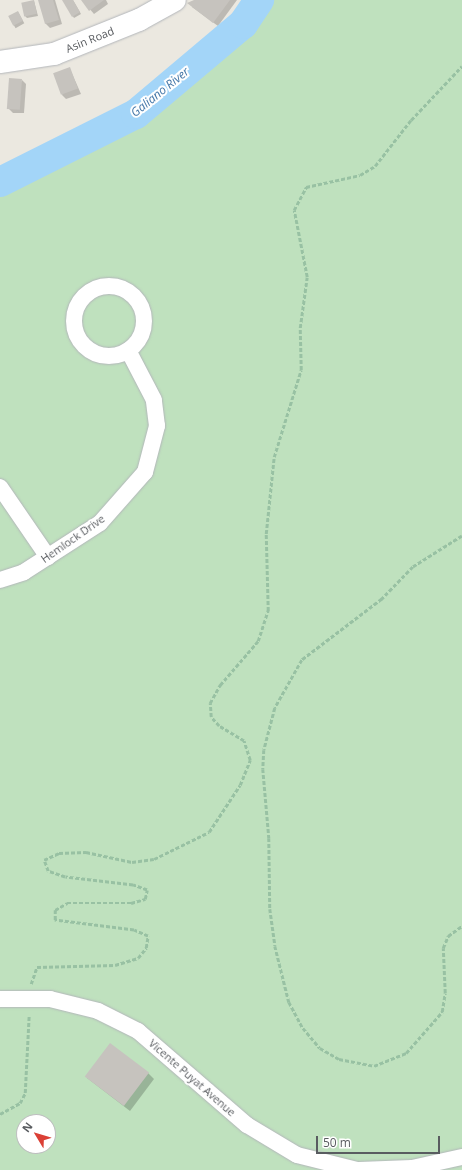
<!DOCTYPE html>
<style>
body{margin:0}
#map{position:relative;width:462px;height:1170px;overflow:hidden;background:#ebe8e0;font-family:"Open Sans",sans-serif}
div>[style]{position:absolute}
.green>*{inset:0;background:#bfe1be}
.shadow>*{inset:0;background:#0003;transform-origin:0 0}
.river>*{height:30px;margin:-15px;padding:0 15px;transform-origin:15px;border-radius:15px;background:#a3d5f8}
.building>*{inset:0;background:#c6c3be;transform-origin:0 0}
.path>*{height:2.5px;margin-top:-1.25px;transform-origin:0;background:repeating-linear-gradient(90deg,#98c1a3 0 4px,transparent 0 6px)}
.roads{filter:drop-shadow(0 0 1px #b3b6ba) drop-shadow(0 0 1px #b3b6ba)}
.minor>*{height:16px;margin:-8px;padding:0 8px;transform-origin:8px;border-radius:8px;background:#fff}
.minor>.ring{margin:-8px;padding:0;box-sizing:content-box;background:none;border:16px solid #fff;border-radius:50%}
.secondary>*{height:22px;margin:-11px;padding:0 11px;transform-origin:11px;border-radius:11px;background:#fff}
span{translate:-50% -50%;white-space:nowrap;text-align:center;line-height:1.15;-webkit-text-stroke:4px #fff;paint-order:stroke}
.street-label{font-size:11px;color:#595c60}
.water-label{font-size:12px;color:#4376a7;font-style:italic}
.north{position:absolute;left:16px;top:1114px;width:40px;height:40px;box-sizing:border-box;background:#fff;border:1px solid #bdbebf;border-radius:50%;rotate:308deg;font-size:11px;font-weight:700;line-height:16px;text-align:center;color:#595c60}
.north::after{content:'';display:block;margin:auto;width:14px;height:18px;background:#db4036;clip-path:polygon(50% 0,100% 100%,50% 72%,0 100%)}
.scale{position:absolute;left:316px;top:1136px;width:124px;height:18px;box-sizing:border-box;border:2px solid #595c60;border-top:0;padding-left:5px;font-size:12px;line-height:14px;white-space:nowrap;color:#595c60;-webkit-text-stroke:3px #fff;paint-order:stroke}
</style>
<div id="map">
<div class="green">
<i style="clip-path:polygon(evenodd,259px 0,462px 0,462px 1170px,0 1170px,0 182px,136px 114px,243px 24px,259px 0,24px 1122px,48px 1122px,48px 1146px,24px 1146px,24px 1122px)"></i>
</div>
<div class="shadow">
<i style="clip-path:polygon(39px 0,55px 0,62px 24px,50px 28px,46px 24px)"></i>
<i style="clip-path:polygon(63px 0,73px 0,81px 14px,74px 18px)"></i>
<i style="clip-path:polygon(82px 0,106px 0,108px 4px,94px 14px)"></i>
<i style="clip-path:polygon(195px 0,237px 0,218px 26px,192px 7px)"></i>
<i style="clip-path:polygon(34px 1px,38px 16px,27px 18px,25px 16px)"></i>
<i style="left:18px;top:12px;width:13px;height:10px;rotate:61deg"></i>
<i style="clip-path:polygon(70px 69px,81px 94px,66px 99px,62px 95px)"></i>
<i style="clip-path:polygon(22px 80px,26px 84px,24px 113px,13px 113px,9px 109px)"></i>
<i style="clip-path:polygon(148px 1073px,154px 1079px,130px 1111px,87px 1078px)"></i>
</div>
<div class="river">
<i style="left:0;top:182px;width:152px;rotate:-26.6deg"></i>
<i style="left:136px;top:114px;width:140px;rotate:-40.1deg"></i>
<i style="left:243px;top:24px;width:29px;rotate:-56deg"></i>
</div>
<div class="building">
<i style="left:34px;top:0;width:14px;height:13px;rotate:78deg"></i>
<i style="clip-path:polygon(38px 0,53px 0,59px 20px,45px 24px)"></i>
<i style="clip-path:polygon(62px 0,73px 0,80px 12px,72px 17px)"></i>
<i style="clip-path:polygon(81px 0,104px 0,89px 11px)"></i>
<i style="clip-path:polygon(194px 0,230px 0,213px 23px,187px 3px)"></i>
<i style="left:18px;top:11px;width:11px;height:11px;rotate:63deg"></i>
<i style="left:70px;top:67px;width:23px;height:18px;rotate:70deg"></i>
<i style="left:9px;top:78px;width:13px;height:31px;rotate:4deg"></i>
<i style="left:110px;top:1043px;width:49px;height:42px;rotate:37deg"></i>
</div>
<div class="path">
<i style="left:462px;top:536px;width:58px;rotate:147.7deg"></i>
<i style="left:413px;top:567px;width:45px;rotate:134.1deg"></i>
<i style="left:382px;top:599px;width:101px;rotate:142.7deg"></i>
<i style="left:302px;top:660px;width:55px;rotate:119.4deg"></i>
<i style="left:275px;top:708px;width:43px;rotate:104.7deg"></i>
<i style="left:264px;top:750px;width:19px;rotate:93deg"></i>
<i style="left:263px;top:769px;width:69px;rotate:85deg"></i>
<i style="left:269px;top:838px;width:71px;rotate:89.2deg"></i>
<i style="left:270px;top:909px;width:37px;rotate:82deg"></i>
<i style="left:275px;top:946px;width:58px;rotate:76deg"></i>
<i style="left:289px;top:1002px;width:30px;rotate:62deg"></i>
<i style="left:303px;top:1028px;width:26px;rotate:50deg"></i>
<i style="left:320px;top:1048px;width:22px;rotate:30deg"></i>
<i style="left:339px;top:1059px;width:36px;rotate:11deg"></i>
<i style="left:374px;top:1066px;width:35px;rotate:-22deg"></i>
<i style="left:406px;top:1053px;width:55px;rotate:-48.7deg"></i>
<i style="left:442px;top:1012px;width:19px;rotate:-81deg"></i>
<i style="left:445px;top:993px;width:45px;rotate:-92.5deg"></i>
<i style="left:443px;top:948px;width:13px;rotate:-67deg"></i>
<i style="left:448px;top:936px;width:17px;rotate:-36deg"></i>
<i style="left:31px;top:984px;width:18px;rotate:-71deg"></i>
<i style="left:37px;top:967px;width:78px;rotate:-1.5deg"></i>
<i style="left:115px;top:965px;width:24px;rotate:-17deg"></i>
<i style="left:138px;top:958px;width:13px;rotate:-51deg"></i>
<i style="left:146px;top:948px;width:12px;rotate:-81deg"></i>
<i style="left:148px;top:936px;width:15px;rotate:-157deg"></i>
<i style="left:134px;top:930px;width:80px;rotate:-172.8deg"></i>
<i style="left:55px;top:920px;width:10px;rotate:-90deg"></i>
<i style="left:55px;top:910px;width:14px;rotate:-30deg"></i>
<i style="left:67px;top:903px;width:64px"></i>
<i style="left:131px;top:903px;width:15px;rotate:-16deg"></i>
<i style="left:145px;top:899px;width:9px;rotate:-77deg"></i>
<i style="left:147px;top:890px;width:15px;rotate:-160deg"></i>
<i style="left:133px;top:885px;width:68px;rotate:-173.3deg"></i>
<i style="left:65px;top:877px;width:18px;rotate:-161deg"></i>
<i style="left:48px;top:871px;width:12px;rotate:-110deg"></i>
<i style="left:44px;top:860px;width:17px;rotate:-25deg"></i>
<i style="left:59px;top:853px;width:27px;rotate:-2deg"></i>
<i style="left:86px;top:852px;width:47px;rotate:12.3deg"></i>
<i style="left:132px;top:862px;width:22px;rotate:-8deg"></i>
<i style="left:154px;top:859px;width:61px;rotate:-26.1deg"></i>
<i style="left:209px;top:832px;width:56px;rotate:-56.6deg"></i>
<i style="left:240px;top:785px;width:27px;rotate:-68deg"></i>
<i style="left:250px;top:760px;width:20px;rotate:-108deg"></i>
<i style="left:244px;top:741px;width:29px;rotate:-149deg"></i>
<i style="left:219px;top:726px;width:12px;rotate:-132deg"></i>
<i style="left:211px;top:717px;width:14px;rotate:-94deg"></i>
<i style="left:210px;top:703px;width:21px;rotate:-61deg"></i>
<i style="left:220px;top:685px;width:58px;rotate:-49.2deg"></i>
<i style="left:258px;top:641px;width:32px;rotate:-72deg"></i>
<i style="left:268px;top:611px;width:77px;rotate:-91.5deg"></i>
<i style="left:266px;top:534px;width:77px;rotate:-84.1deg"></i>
<i style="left:274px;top:457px;width:91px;rotate:-72.8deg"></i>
<i style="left:301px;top:370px;width:42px;rotate:-91.4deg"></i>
<i style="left:300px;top:328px;width:51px;rotate:-82.2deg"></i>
<i style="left:307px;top:277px;width:68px;rotate:-101deg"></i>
<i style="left:294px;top:210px;width:26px;rotate:-62deg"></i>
<i style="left:306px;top:187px;width:55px;rotate:-12.5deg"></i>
<i style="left:360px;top:175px;width:17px;rotate:-31deg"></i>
<i style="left:375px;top:166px;width:58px;rotate:-52deg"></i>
<i style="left:411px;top:120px;width:74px;rotate:-46.6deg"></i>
<i style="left:0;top:1114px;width:23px;rotate:-29deg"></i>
<i style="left:20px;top:1103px;width:11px;rotate:-63deg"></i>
<i style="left:25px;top:1093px;width:78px;rotate:-87.1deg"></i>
</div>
<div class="roads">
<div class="minor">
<i class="ring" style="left:74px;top:286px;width:54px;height:54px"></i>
<i style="left:0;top:487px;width:85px;rotate:55.6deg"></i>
<i style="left:0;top:580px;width:25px;rotate:-18deg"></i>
<i style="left:24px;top:572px;width:90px;rotate:-32.8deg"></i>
<i style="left:100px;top:523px;width:68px;rotate:-48.6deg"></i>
<i style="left:145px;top:472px;width:48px;rotate:-75.4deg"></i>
<i style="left:157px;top:426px;width:26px;rotate:-97deg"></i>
<i style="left:154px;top:400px;width:56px;rotate:-117.5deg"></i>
<i style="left:0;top:999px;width:50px"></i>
<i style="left:50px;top:999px;width:49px;rotate:14deg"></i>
<i style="left:98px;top:1011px;width:45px;rotate:26.6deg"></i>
<i style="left:138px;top:1031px;width:144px;rotate:40.8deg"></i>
<i style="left:247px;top:1125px;width:58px;rotate:31deg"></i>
<i style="left:297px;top:1155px;width:62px;rotate:14deg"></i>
<i style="left:359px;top:1170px;width:53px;rotate:-2.2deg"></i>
<i style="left:412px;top:1168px;width:51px;rotate:-12.4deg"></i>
</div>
<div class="secondary">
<i style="left:0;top:62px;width:55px;rotate:-8.4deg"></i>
<i style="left:54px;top:54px;width:92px;rotate:-21.8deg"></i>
<i style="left:139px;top:20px;width:41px;rotate:-29.1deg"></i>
</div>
</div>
<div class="street-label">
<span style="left:90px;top:40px;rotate:-22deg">Asin Road</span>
<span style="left:73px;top:539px;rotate:-35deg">Hemlock Drive</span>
<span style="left:192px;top:1078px;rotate:41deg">Vicente Puyat Avenue</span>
</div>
<div class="water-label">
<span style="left:160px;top:92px;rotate:-39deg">Galiano River</span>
</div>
<div class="north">N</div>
<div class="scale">50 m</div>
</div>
